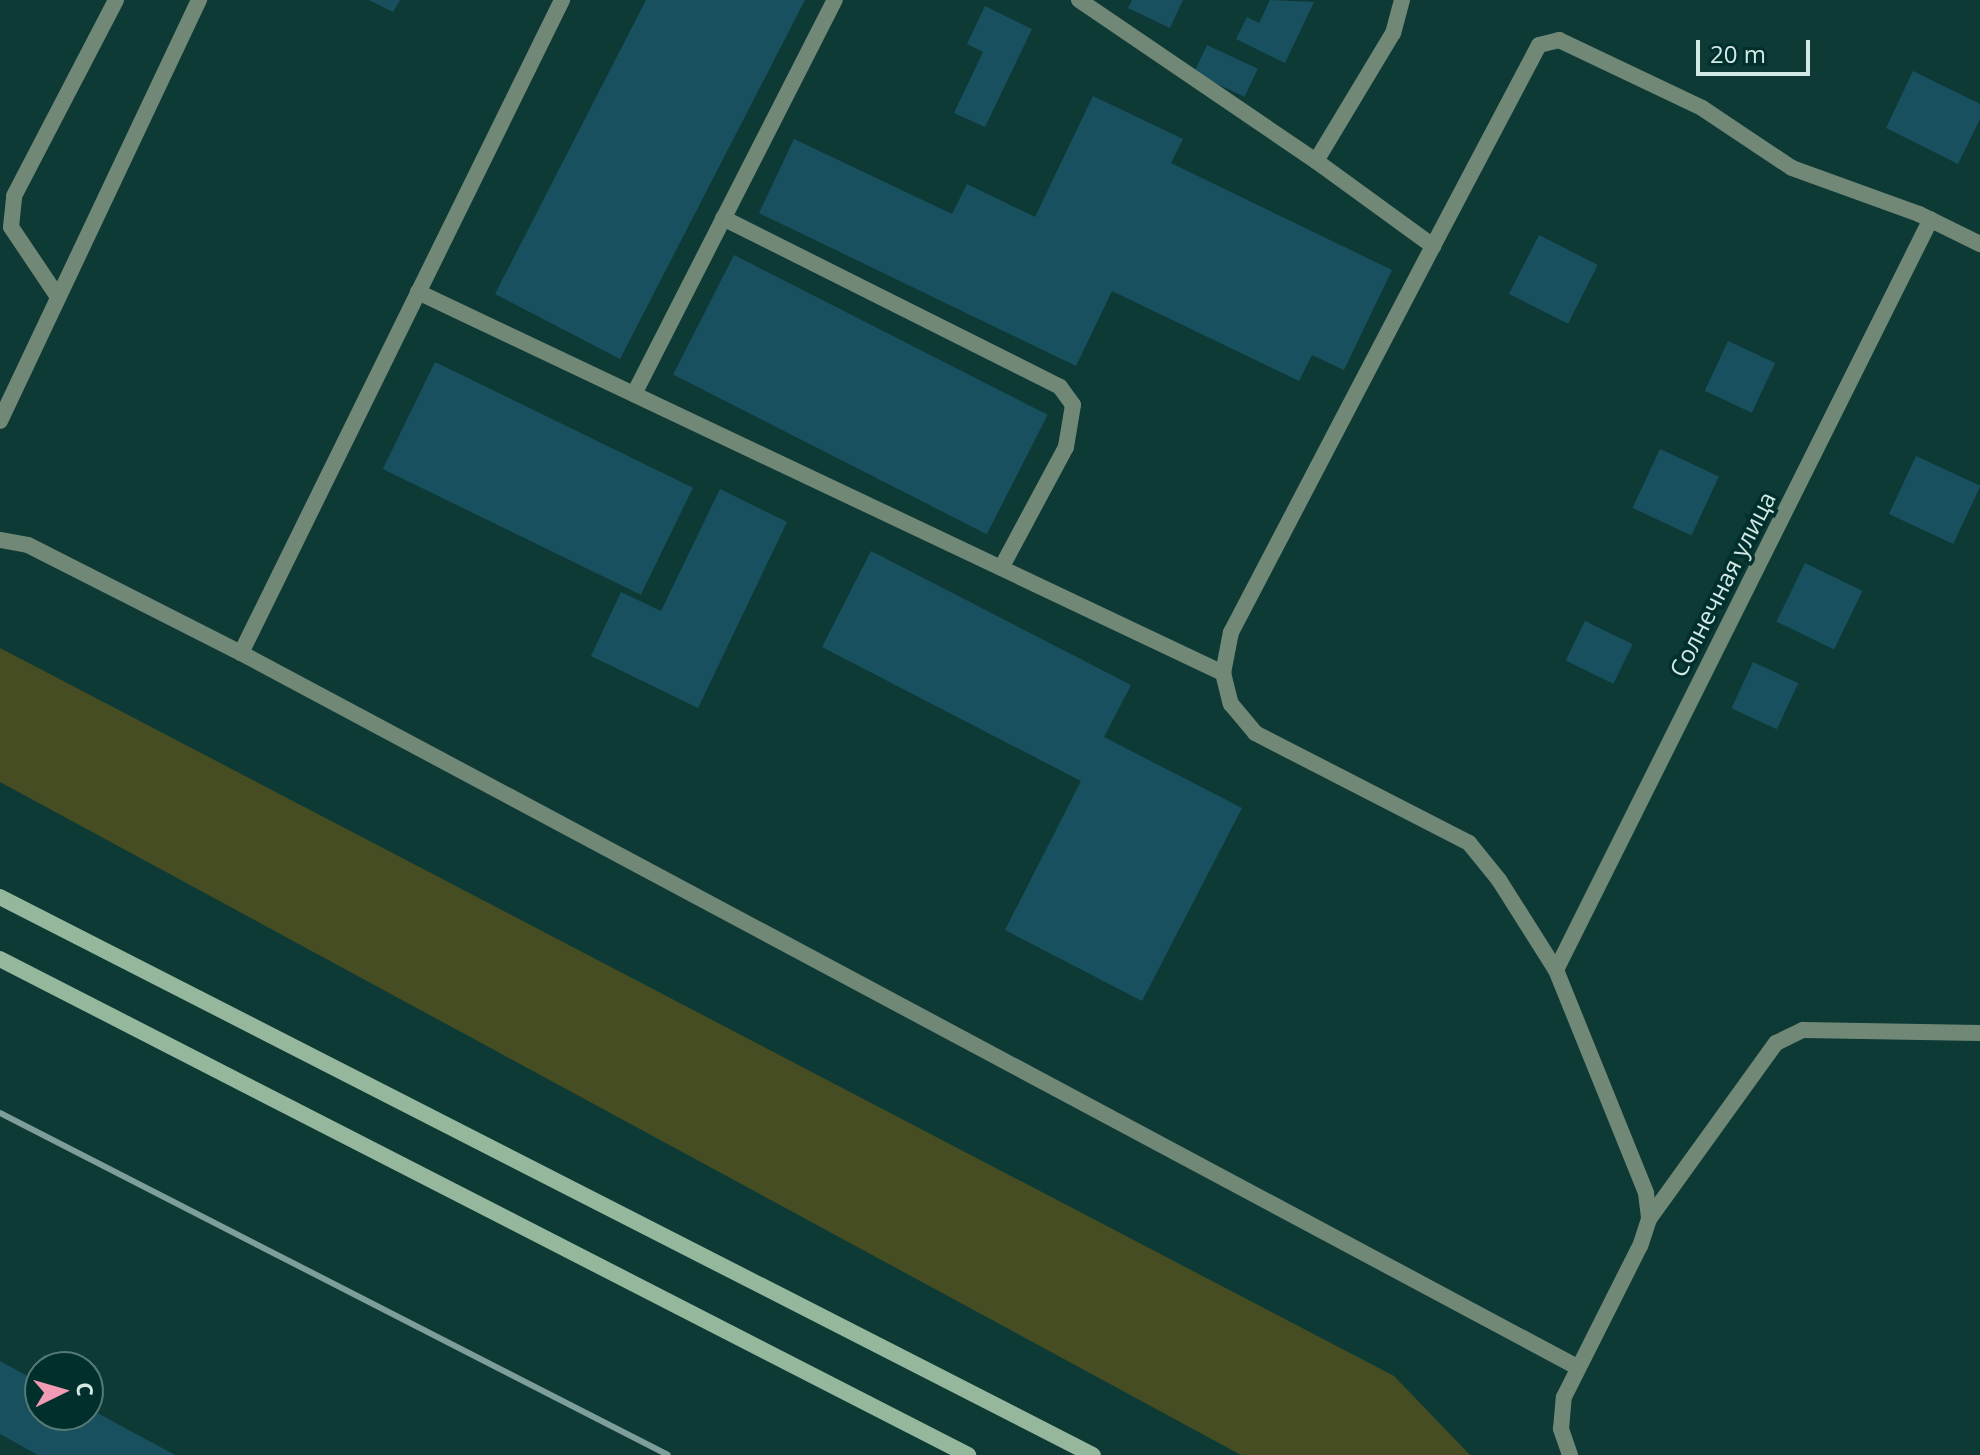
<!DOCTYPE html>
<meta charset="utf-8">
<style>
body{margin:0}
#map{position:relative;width:1980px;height:1455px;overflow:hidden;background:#0e3a36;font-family:"Open Sans",sans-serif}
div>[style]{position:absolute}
.green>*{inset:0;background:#464d22}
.building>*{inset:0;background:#195060;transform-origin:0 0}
.service>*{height:16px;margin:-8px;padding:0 8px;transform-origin:8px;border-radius:8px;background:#728877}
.minor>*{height:16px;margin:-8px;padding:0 8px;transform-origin:8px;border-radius:8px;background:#728877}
.secondary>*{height:16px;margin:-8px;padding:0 8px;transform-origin:8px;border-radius:8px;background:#95b89d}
.rail>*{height:6px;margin:-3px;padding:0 3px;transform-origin:3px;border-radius:3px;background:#7e9e9a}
span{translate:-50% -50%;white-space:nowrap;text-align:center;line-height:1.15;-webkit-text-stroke:7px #01302c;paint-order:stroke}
.street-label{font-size:24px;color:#d3e9e6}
.north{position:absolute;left:24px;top:1351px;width:80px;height:80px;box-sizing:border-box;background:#01302c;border:2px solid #557a76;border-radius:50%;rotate:85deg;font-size:22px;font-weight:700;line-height:32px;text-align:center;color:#d3e9e6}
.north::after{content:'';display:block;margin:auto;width:28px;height:36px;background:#f19ab4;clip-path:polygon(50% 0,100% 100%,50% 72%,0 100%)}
.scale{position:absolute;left:1696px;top:40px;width:114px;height:36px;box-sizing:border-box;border:4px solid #d3e9e6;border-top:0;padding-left:10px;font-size:24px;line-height:28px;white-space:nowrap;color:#d3e9e6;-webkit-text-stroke:6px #01302c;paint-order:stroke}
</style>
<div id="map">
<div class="green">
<i style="clip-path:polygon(0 648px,1394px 1376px,1470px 1455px,1241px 1455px,0 782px)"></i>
</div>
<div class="building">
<i style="clip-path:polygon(369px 0,400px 0,393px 12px)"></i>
<i style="clip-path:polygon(646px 0,805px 0,620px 359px,495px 294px)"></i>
<i style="clip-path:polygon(1132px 0,1183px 0,1170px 28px,1128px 8px)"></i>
<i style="clip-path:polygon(1270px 0,1314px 2px,1285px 63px,1236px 39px,1247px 17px,1259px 23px)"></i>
<i style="clip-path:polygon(985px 6px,1032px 29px,985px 127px,954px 113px,983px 52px,967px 44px)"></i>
<i style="left:1207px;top:45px;width:56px;height:31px;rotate:25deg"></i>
<i style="clip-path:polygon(1913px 71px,1980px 104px,1980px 119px,1958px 164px,1886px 128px)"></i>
<i style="clip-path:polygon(1093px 96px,1183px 139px,1171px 163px,1392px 270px,1344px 370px,1312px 355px,1299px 381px,1112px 291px,1076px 366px,759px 213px,794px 139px,952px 214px,967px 184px,1035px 217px)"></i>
<i style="left:1539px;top:235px;width:66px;height:66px;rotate:27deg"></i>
<i style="left:734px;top:255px;width:352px;height:134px;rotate:27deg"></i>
<i style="left:1728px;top:341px;width:52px;height:55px;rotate:25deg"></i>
<i style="left:435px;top:362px;width:287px;height:119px;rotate:26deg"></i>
<i style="left:1660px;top:449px;width:65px;height:65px;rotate:25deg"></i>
<i style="left:1916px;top:456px;width:71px;height:64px;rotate:25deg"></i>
<i style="clip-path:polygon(720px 489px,787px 522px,698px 708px,591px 656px,621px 592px,661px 611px)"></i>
<i style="clip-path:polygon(871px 551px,1131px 685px,1104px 737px,1242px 808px,1142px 1001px,1005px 930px,1081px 781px,822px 647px)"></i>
<i style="left:1805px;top:563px;width:64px;height:65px;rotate:26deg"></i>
<i style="left:1585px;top:621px;width:53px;height:44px;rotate:26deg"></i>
<i style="left:1753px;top:662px;width:50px;height:51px;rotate:25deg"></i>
<i style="clip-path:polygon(0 1361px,40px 1383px,40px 1415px,88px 1415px,88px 1408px,175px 1455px,38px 1455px,0 1434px)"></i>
</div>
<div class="service">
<i style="left:1079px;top:0;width:287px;rotate:34.2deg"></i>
<i style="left:1402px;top:0;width:34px;rotate:105deg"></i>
<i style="left:1393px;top:33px;width:149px;rotate:121deg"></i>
<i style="left:1316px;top:161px;width:145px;rotate:36deg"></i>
<i style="left:1433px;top:246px;width:436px;rotate:117.6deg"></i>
<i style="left:1231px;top:632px;width:42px;rotate:101deg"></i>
<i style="left:1223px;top:673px;width:32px;rotate:76deg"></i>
<i style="left:1231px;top:704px;width:38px;rotate:50deg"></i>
<i style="left:1255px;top:733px;width:241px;rotate:27.2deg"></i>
<i style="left:1469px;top:843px;width:48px;rotate:51deg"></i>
<i style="left:1499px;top:880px;width:107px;rotate:57.7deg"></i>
<i style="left:1556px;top:970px;width:240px;rotate:68deg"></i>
<i style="left:1646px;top:1193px;width:26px;rotate:83deg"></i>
<i style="left:1649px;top:1219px;width:28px;rotate:108deg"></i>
<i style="left:723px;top:218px;width:377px;rotate:26.6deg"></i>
<i style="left:1060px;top:387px;width:22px;rotate:54deg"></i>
<i style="left:1073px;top:405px;width:43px;rotate:99.5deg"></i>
<i style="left:1066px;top:447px;width:137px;rotate:118.2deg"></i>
<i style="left:1433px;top:246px;width:227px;rotate:-62.2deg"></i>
<i style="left:1539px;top:45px;width:21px;rotate:-14deg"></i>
<i style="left:1559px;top:40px;width:158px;rotate:25.4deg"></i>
<i style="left:1702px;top:108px;width:108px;rotate:33.7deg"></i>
<i style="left:1792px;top:168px;width:135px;rotate:19.9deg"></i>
<i style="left:1919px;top:214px;width:68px;rotate:26.2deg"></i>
<i style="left:418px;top:292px;width:891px;rotate:25.33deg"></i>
<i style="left:58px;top:297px;width:84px;rotate:-123.9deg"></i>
<i style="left:11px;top:227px;width:31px;rotate:-84deg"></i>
<i style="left:14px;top:196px;width:221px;rotate:-62.5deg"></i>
<i style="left:634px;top:394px;width:442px;rotate:-63deg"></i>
<i style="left:0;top:421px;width:466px;rotate:-64.7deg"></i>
<i style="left:241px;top:653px;width:728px;rotate:-63.82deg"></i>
<i style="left:1649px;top:1219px;width:217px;rotate:-54.2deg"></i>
<i style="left:1776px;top:1043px;width:30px;rotate:-26deg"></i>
<i style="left:1803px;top:1030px;width:177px;rotate:1deg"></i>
</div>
<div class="minor">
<i style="left:0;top:540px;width:28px;rotate:10deg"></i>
<i style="left:28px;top:545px;width:239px;rotate:26.9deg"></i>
<i style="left:241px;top:653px;width:1513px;rotate:28.12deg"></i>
<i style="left:1556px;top:970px;width:839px;rotate:-63.47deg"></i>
<i style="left:1570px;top:1455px;width:28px;rotate:-109deg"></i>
<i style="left:1561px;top:1429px;width:32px;rotate:-85deg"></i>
<i style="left:1564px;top:1397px;width:169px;rotate:-63.3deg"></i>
</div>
<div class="secondary">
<i style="left:0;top:897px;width:1227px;rotate:27.05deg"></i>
<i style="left:0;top:959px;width:1088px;rotate:27.13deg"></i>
</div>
<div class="rail">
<i style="left:0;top:1113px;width:750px;rotate:27.11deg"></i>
</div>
<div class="street-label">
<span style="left:1722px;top:584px;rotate:-63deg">Солнечная улица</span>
</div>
<div class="north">С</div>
<div class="scale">20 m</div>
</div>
